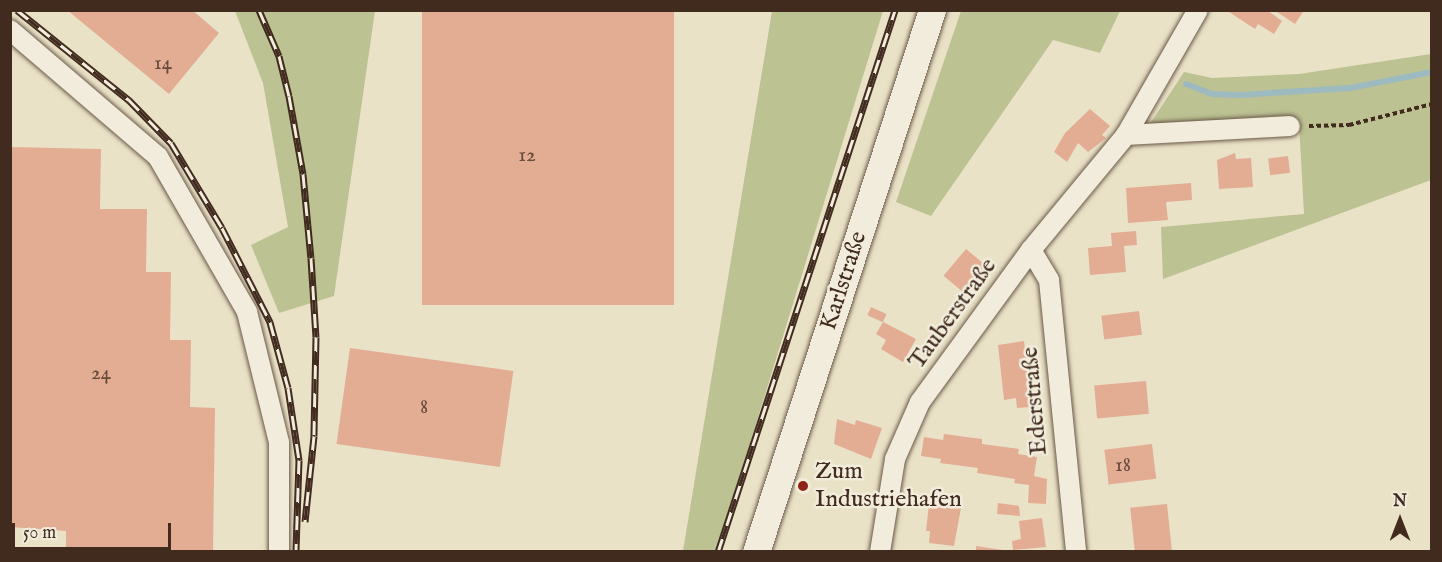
<!DOCTYPE html>
<meta charset="utf-8">
<style>
body{margin:0}
#map{position:relative;width:1442px;height:562px;overflow:hidden;background:#eae2c7;font-family:"IM FELL English",serif}
div>[style]{position:absolute}
.green>*{inset:0;background:#bcc292}
.stream>*{height:6px;margin:-3px;padding:0 3px;transform-origin:3px;border-radius:3px;background:#9ebac1}
.building>*{inset:0;background:#e3ad94;transform-origin:0 0}
.path>*{height:4px;margin-top:-2px;transform-origin:0;background:repeating-linear-gradient(90deg,#412b1f 0 4.5px,transparent 0 7.5px)}
.roads{filter:drop-shadow(0 0 2px #6b5949) drop-shadow(0 0 2px #6b5949)}
.street>*{height:20px;margin:-10px;padding:0 10px;transform-origin:10px;border-radius:10px;background:#f1ecdb}
.secondary>*{height:27px;margin:-13.5px;padding:0 13.5px;transform-origin:13.5px;border-radius:13.5px;background:#f1ecdb}
.rail>*{height:7px;margin-top:-3.5px;transform-origin:0;background:repeating-linear-gradient(90deg,#f1ecdb 0 14px,#412b1f 0 28px);box-sizing:border-box;border-block:2px solid #412b1f}
.dots>*{width:16px;height:16px;translate:-50% -50%;box-sizing:border-box;border:3px solid #f1ecdb;border-radius:50%}
span{translate:-50% -50%;white-space:nowrap;text-align:center;line-height:1.15;-webkit-text-stroke:5px #f1ecdb;paint-order:stroke}
.number-label{font-size:21px;color:#6a4c3c}
.number-label span{-webkit-text-stroke-width:0}
.street-label{font-size:24px;color:#412b1f}
.poi-label{font-size:24px;color:#412b1f}
.left{translate:0 -50%;text-align:left}
.frame{position:absolute;inset:0;border:12px solid #412b1f;pointer-events:none}
.north{position:absolute;left:1370px;top:490px;width:60px;height:60px;-webkit-text-stroke:4px #f1ecdb;paint-order:stroke;rotate:0deg;font-size:16px;font-weight:700;line-height:24px;text-align:center;color:#412b1f}
.north::after{content:'';display:block;margin:auto;width:21px;height:27px;background:#412b1f;clip-path:polygon(50% 0,100% 100%,50% 72%,0 100%)}
.scale{position:absolute;left:12px;top:523px;width:159px;height:27px;box-sizing:border-box;border:3px solid #412b1f;border-top:0;padding-left:8px;font-size:18px;line-height:21px;white-space:nowrap;color:#412b1f;-webkit-text-stroke:4px #f1ecdb;paint-order:stroke}
</style>
<div id="map">
<div class="green">
<i style="clip-path:polygon(235px 11px,375px 11px,334px 296px,279px 313px,251px 245px,288px 227px,263px 83px)"></i>
<i style="clip-path:polygon(772px 11px,883px 11px,717px 551px,683px 551px)"></i>
<i style="clip-path:polygon(961px 11px,1120px 11px,1100px 53px,1053px 40px,931px 216px,896px 202px)"></i>
<i style="clip-path:polygon(1431px 54px,1431px 180px,1163px 279px,1161px 227px,1304px 214px,1299px 123px,1146px 130px,1184px 72px,1212px 78px,1299px 74px)"></i>
</div>
<div class="stream">
<i style="left:1186px;top:84px;width:28px;rotate:21deg"></i>
<i style="left:1212px;top:94px;width:28px;rotate:2deg"></i>
<i style="left:1240px;top:95px;width:110px;rotate:-3.6deg"></i>
<i style="left:1350px;top:88px;width:84px;rotate:-11deg"></i>
</div>
<div class="building">
<i style="clip-path:polygon(67px 10px,192px 10px,219px 33px,169px 94px)"></i>
<i style="left:422px;top:10px;width:252px;height:295px"></i>
<i style="clip-path:polygon(1226px 10px,1267px 10px,1282px 21px,1274px 34px,1258px 24px,1255px 29px)"></i>
<i style="clip-path:polygon(1274px 10px,1304px 10px,1295px 24px)"></i>
<i style="clip-path:polygon(1090px 109px,1110px 126px,1102px 135px,1106px 138px,1088px 152px,1078px 143px,1067px 162px,1054px 152px,1065px 133px)"></i>
<i style="clip-path:polygon(10px 147px,101px 149px,100px 209px,147px 209px,146px 272px,171px 272px,170px 340px,191px 340px,190px 407px,215px 408px,213px 552px,66px 552px,66px 531px,10px 527px)"></i>
<i style="clip-path:polygon(1235px 153px,1236px 159px,1251px 158px,1253px 187px,1219px 189px,1217px 160px)"></i>
<i style="left:1288px;top:156px;width:17px;height:20px;rotate:83deg"></i>
<i style="clip-path:polygon(1191px 183px,1192px 200px,1166px 202px,1168px 220px,1128px 223px,1126px 188px)"></i>
<i style="clip-path:polygon(1136px 231px,1137px 245px,1124px 246px,1126px 272px,1090px 275px,1088px 248px,1112px 246px,1111px 233px)"></i>
<i style="left:966px;top:249px;width:30px;height:35px;rotate:40deg"></i>
<i style="left:871px;top:307px;width:17px;height:9px;rotate:24deg"></i>
<i style="left:1139px;top:311px;width:24px;height:38px;rotate:83deg"></i>
<i style="clip-path:polygon(883px 322px,916px 339px,903px 362px,881px 349px,886px 340px,876px 334px)"></i>
<i style="clip-path:polygon(1024px 341px,1026px 358px,1019px 359px,1020px 363px,1026px 362px,1031px 407px,1017px 408px,1016px 398px,1004px 400px,998px 345px)"></i>
<i style="left:350px;top:348px;width:165px;height:97px;rotate:8deg"></i>
<i style="left:1146px;top:381px;width:33px;height:52px;rotate:85deg"></i>
<i style="clip-path:polygon(837px 419px,855px 425px,856px 420px,882px 428px,871px 459px,834px 444px)"></i>
<i style="clip-path:polygon(944px 434px,982px 439px,982px 444px,1019px 449px,1018px 454px,1037px 457px,1034px 476px,1047px 479px,1046px 504px,1028px 503px,1029px 485px,1014px 483px,1015px 479px,977px 473px,978px 468px,940px 463px,941px 459px,921px 456px,924px 437px,943px 440px)"></i>
<i style="left:1152px;top:444px;width:35px;height:48px;rotate:83deg"></i>
<i style="clip-path:polygon(998px 503px,1019px 506px,1020px 516px,997px 514px)"></i>
<i style="clip-path:polygon(929px 504px,961px 508px,954px 546px,929px 543px,930px 531px,926px 531px)"></i>
<i style="left:1167px;top:504px;width:48px;height:37px;rotate:84deg"></i>
<i style="clip-path:polygon(1042px 518px,1046px 547px,1013px 550px,1012px 541px,1021px 539px,1019px 521px)"></i>
<i style="clip-path:polygon(976px 546px,1003px 550px,1002px 552px,976px 552px)"></i>
</div>
<div class="path">
<i style="left:1309px;top:126px;width:40px;rotate:-1.4deg"></i>
<i style="left:1349px;top:125px;width:86px;rotate:-14.2deg"></i>
</div>
<div class="roads">
<div class="street">
<i style="left:10px;top:30px;width:195px;rotate:40.6deg"></i>
<i style="left:158px;top:157px;width:179px;rotate:60.1deg"></i>
<i style="left:247px;top:312px;width:134px;rotate:76.2deg"></i>
<i style="left:279px;top:442px;width:110px;rotate:90deg"></i>
<i style="left:1126px;top:135px;width:164px;rotate:-3.1deg"></i>
<i style="left:1031px;top:250px;width:35px;rotate:59deg"></i>
<i style="left:1049px;top:280px;width:273px;rotate:84.3deg"></i>
<i style="left:880px;top:552px;width:94px;rotate:-80.8deg"></i>
<i style="left:895px;top:459px;width:62px;rotate:-66.3deg"></i>
<i style="left:920px;top:402px;width:188px;rotate:-53.9deg"></i>
<i style="left:1031px;top:250px;width:149px;rotate:-50.4deg"></i>
<i style="left:1126px;top:135px;width:144px;rotate:-60.1deg"></i>
</div>
<div class="secondary">
<i style="left:756px;top:552px;width:570px;rotate:-72.01deg"></i>
</div>
</div>
<div class="rail">
<i style="left:17px;top:10px;width:144px;rotate:38.8deg"></i>
<i style="left:129px;top:100px;width:60px;rotate:45.7deg"></i>
<i style="left:171px;top:143px;width:99px;rotate:59deg"></i>
<i style="left:222px;top:228px;width:106px;rotate:62.9deg"></i>
<i style="left:270px;top:322px;width:68px;rotate:74.7deg"></i>
<i style="left:288px;top:388px;width:73px;rotate:81.3deg"></i>
<i style="left:299px;top:460px;width:92px;rotate:91.9deg"></i>
<i style="left:259px;top:10px;width:50px;rotate:66.5deg"></i>
<i style="left:279px;top:56px;width:41px;rotate:76deg"></i>
<i style="left:289px;top:96px;width:79px;rotate:79.8deg"></i>
<i style="left:303px;top:174px;width:84px;rotate:84.6deg"></i>
<i style="left:311px;top:258px;width:79px;rotate:86.4deg"></i>
<i style="left:316px;top:337px;width:99px;rotate:91.2deg"></i>
<i style="left:314px;top:436px;width:86px;rotate:96deg"></i>
<i style="left:718px;top:552px;width:570px;rotate:-71.91deg"></i>
</div>
<div class="dots">
<i style="left:803px;top:486px;background:#8f2418"></i>
</div>
<div class="number-label">
<span style="left:163px;top:64px">14</span>
<span style="left:527px;top:156px">12</span>
<span style="left:101px;top:374px">24</span>
<span style="left:424px;top:408px">8</span>
<span style="left:1123px;top:466px">18</span>
</div>
<div class="street-label">
<span style="left:844px;top:281px;rotate:-72deg">Karlstraße</span>
<span style="left:953px;top:314px;rotate:-54deg">Tauberstraße</span>
<span style="left:1035px;top:401px;rotate:-95deg">Ederstraße</span>
</div>
<div class="poi-label">
<span class="left" style="left:815px;top:486px">Zum<br>Industriehafen</span>
</div>
<div class="frame"></div>
<div class="north">N</div>
<div class="scale">50 m</div>
</div>
